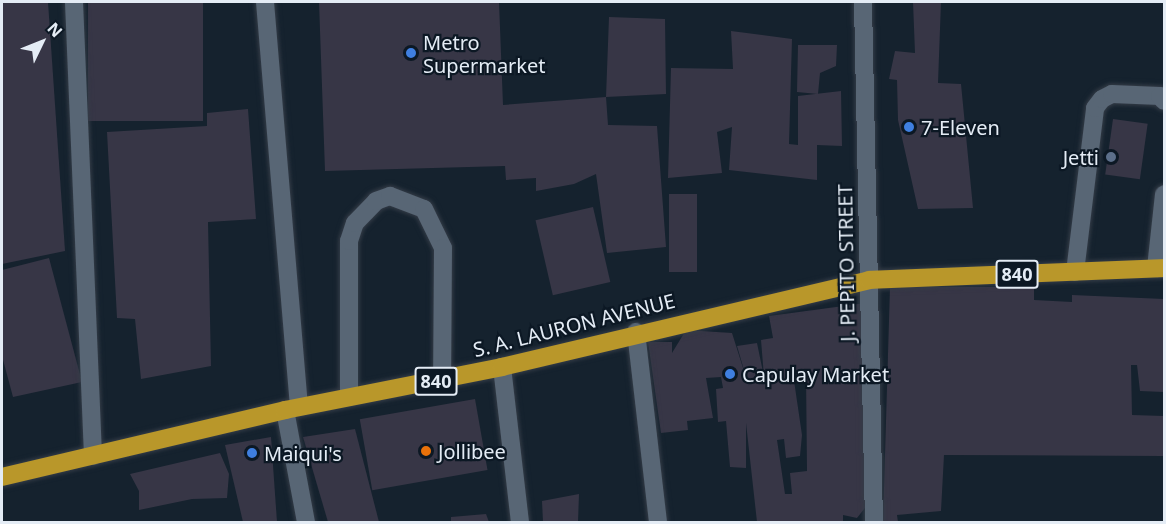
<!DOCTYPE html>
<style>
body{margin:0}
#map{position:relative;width:1166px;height:524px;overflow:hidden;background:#15222e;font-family:"Noto Sans",sans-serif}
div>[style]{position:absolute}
.building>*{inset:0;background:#373646;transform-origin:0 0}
.roads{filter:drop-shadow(0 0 2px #343c47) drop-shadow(0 0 2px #343c47)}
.minor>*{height:18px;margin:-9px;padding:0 9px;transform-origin:9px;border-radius:9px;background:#586675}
.highway>*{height:18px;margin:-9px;padding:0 9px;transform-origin:9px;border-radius:9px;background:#b9972a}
.dots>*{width:16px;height:16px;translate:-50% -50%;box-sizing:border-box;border:3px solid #0c1824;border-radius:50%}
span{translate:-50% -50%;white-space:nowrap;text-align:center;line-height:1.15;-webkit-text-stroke:4.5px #0c1824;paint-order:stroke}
.shield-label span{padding:2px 4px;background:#0c1824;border:2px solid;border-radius:4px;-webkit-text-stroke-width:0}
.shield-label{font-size:18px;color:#e4ecf5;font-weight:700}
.poi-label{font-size:20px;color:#e4ecf5}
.left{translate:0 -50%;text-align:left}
.right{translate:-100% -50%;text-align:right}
.street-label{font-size:20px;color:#e4ecf5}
.frame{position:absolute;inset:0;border:3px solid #e4ecf5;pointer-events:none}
.north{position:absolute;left:12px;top:12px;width:60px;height:60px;-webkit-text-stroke:4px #0c1824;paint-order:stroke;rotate:47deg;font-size:16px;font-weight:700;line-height:24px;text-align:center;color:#e4ecf5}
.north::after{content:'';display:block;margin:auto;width:21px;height:27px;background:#e4ecf5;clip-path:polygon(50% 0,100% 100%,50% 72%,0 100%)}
</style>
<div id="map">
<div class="building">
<i style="clip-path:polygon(2px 2px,48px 2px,65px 251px,2px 264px)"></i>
<i style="left:88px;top:2px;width:115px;height:119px"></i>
<i style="clip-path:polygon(319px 2px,499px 2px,503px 105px,606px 97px,609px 17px,665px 19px,666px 94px,606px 97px,608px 125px,657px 126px,666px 247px,607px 253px,596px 174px,574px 184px,536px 191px,536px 178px,506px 180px,505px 166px,325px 171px)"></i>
<i style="clip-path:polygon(913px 2px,941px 2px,938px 83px,961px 84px,973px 208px,918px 209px,898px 120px,897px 80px,889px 79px,895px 51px,915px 53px)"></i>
<i style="clip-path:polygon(731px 31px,792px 39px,789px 144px,798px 145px,798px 96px,841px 91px,842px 146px,817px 145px,817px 180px,729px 170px,732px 127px,717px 132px,722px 173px,668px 178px,671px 68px,733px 69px)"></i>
<i style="clip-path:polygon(798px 45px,837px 45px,836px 66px,820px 73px,818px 94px,797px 92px)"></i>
<i style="clip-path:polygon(248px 109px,256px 219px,208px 222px,211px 366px,141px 379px,135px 319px,117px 318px,107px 132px,207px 126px,207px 113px)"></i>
<i style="left:1113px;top:119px;width:35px;height:56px;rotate:8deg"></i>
<i style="left:669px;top:194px;width:28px;height:78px"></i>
<i style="left:593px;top:207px;width:77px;height:59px;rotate:77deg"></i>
<i style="clip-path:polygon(49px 258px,82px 382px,13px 397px,2px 356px,2px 270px)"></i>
<i style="clip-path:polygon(890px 287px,1034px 287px,1034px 300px,1072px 302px,1072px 295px,1164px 299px,1164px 392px,1140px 391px,1137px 365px,1131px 365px,1132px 415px,1164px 416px,1164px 456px,944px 455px,941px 511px,897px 515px,898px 522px,883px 522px)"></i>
<i style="clip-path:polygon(evenodd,866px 303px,872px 499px,857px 518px,843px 515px,843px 522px,757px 522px,746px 423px,746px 468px,730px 467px,726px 421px,718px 422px,716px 389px,723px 388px,721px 377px,706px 378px,713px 418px,687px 421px,688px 430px,661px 433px,648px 342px,672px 342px,672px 353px,686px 330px,732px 333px,749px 387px,737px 346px,757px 343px,764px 377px,761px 340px,773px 338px,769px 316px,866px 303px,792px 367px,794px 375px,806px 374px,807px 471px,790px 473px,792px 494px,785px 494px,777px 440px,784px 439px,786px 458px,800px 456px,802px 435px,792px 367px)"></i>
<i style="left:475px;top:399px;width:72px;height:117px;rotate:80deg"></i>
<i style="clip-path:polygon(355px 429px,379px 522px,328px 522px,303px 437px)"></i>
<i style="clip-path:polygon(271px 437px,277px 522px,243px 522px,225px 445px)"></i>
<i style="clip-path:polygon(220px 453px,229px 474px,227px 498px,192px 499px,139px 510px,139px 491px,130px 474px)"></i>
<i style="clip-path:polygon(579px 494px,578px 522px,543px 522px,542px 501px)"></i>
<i style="clip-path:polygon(486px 514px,489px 522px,451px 522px,451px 517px)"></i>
</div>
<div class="roads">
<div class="minor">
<i style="left:74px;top:2px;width:454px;rotate:87.6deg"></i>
<i style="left:265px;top:2px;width:406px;rotate:85.2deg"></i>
<i style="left:863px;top:2px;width:520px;rotate:88.79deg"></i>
<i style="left:1156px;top:268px;width:74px;rotate:-83.8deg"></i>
<i style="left:1075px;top:272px;width:165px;rotate:-83deg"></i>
<i style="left:1095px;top:108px;width:11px;rotate:-52deg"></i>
<i style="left:1102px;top:99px;width:11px;rotate:-27deg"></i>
<i style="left:1112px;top:94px;width:48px;rotate:2.4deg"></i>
<i style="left:1160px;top:96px;width:6px;rotate:51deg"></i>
<i style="left:636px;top:332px;width:191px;rotate:83.4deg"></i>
<i style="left:502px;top:367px;width:156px;rotate:83.4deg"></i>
<i style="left:349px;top:397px;width:156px;rotate:-90deg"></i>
<i style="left:349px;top:241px;width:19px;rotate:-72deg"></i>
<i style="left:355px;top:223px;width:30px;rotate:-46deg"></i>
<i style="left:376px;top:201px;width:15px;rotate:-20deg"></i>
<i style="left:390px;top:196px;width:36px;rotate:21deg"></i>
<i style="left:424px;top:209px;width:43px;rotate:64deg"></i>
<i style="left:443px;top:248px;width:132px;rotate:90.4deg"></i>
<i style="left:285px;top:410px;width:114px;rotate:79.4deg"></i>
</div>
<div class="highway">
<i style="left:2px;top:477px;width:291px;rotate:-13.3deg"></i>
<i style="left:285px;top:410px;width:221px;rotate:-11.2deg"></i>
<i style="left:502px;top:367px;width:377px;rotate:-13.3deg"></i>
<i style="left:869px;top:280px;width:295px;rotate:-2.3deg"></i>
</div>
</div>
<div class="dots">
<i style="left:411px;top:53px;background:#3f7fe0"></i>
<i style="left:909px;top:127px;background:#3f7fe0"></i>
<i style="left:1111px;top:157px;background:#5c6f8a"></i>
<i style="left:730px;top:374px;background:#3f7fe0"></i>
<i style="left:426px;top:451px;background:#e8710a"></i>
<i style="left:252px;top:453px;background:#3f7fe0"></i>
</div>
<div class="shield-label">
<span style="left:1017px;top:274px">840</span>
<span style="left:436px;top:381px">840</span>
</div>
<div class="poi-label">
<span class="left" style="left:423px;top:54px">Metro<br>Supermarket</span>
<span class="left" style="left:921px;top:127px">7-Eleven</span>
<span class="right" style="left:1099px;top:157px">Jetti</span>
<span class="left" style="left:742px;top:374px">Capulay Market</span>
<span class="left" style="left:438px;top:451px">Jollibee</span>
<span class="left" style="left:264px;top:453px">Maiqui's</span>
</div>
<div class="street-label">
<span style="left:846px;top:263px;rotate:-91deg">J. PEPITO STREET</span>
<span style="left:574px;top:325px;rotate:-14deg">S. A. LAURON AVENUE</span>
</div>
<div class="frame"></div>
<div class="north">N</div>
</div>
